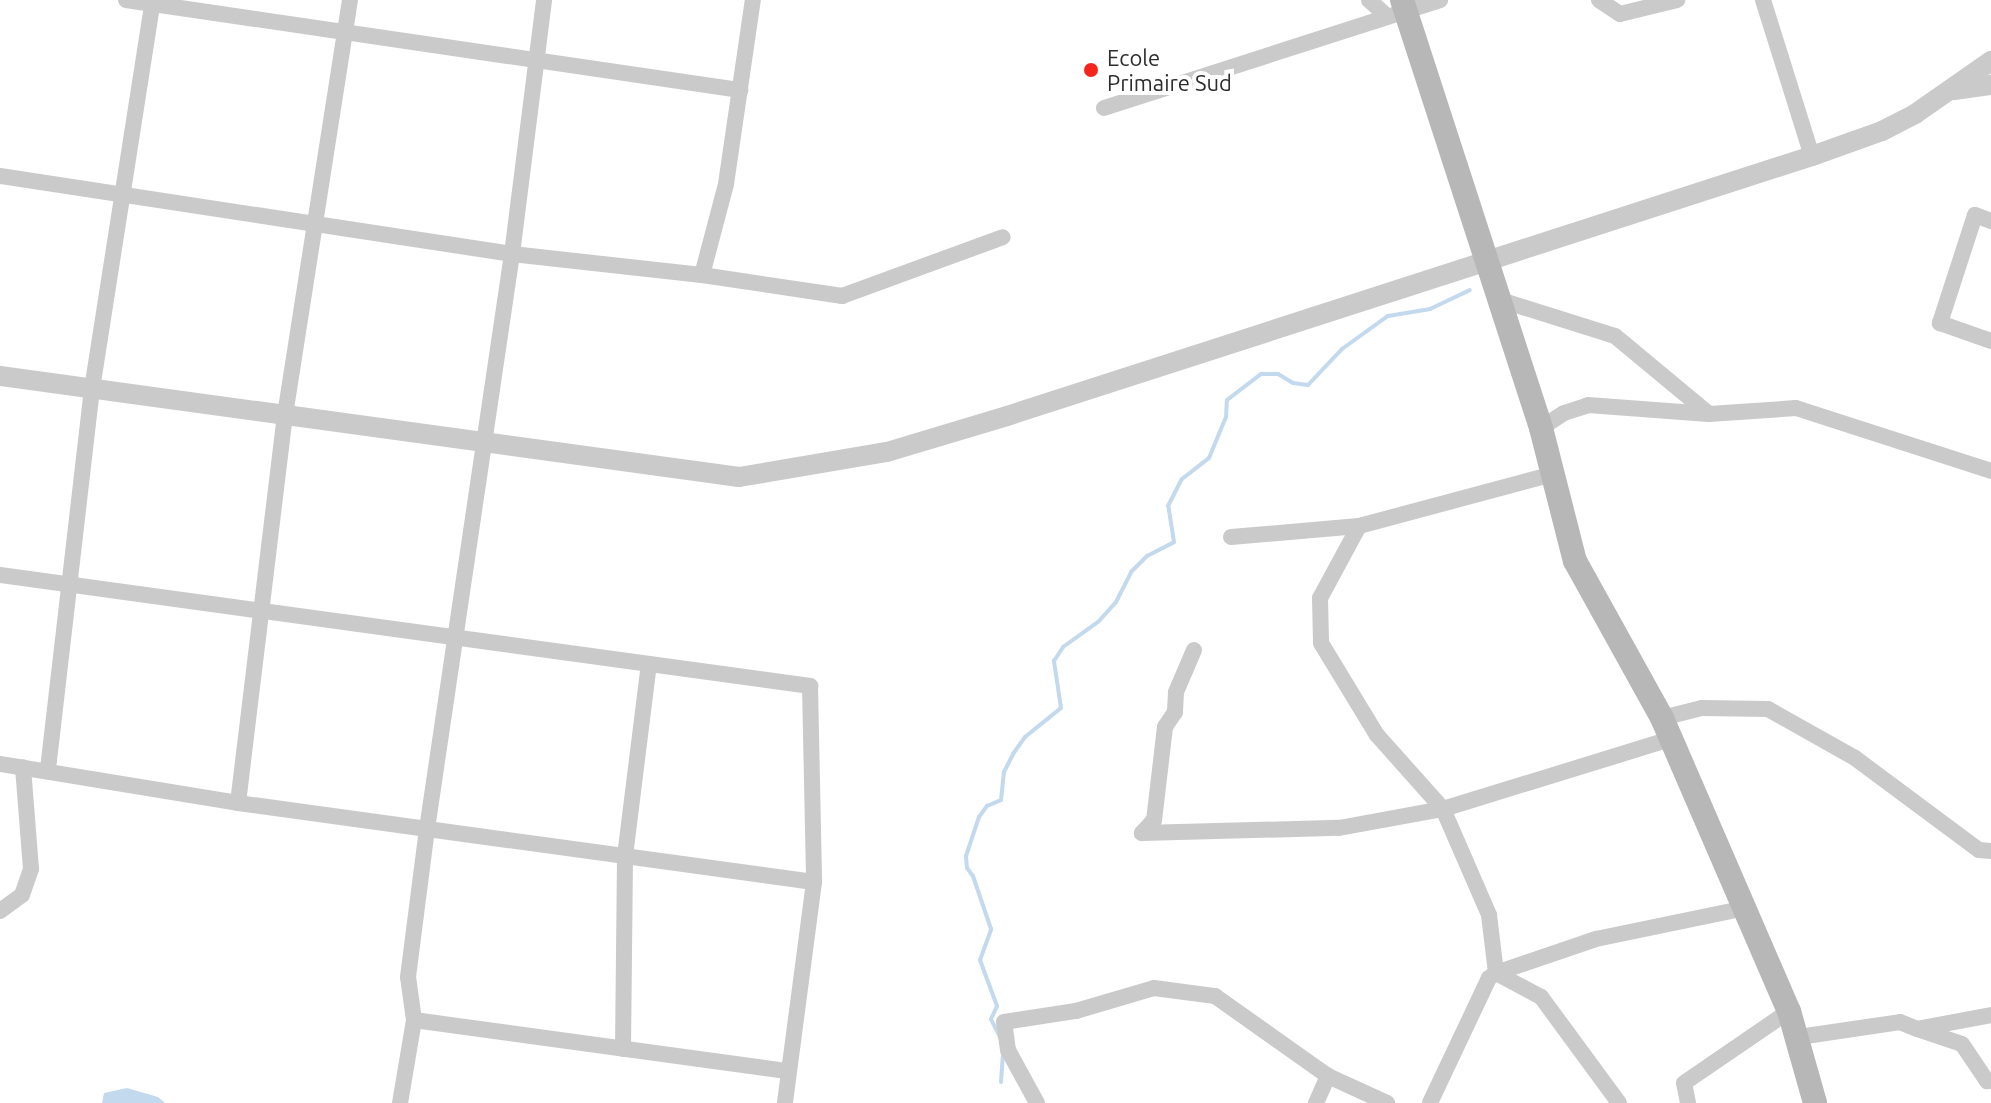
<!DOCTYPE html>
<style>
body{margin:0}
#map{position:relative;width:1991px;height:1103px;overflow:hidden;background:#fff;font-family:Ubuntu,sans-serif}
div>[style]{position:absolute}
.water>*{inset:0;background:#c3d9ee}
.stream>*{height:4px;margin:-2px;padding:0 2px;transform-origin:2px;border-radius:2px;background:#c3d9ee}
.minor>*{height:16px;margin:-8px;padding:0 8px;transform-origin:8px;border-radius:8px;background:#cacaca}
.tertiary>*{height:20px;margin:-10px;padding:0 10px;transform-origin:10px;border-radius:10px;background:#cacaca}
.secondary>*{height:24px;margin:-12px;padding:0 12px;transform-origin:12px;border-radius:12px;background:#b7b7b7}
.dots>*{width:22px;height:22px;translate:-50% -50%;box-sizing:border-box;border:4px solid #fff;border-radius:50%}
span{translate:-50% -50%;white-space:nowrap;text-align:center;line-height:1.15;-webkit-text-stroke:8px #fff;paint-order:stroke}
.poi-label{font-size:22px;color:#2d2d2d}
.left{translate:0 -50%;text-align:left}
</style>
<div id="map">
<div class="water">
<i style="clip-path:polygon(127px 1088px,158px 1097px,165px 1103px,102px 1103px,104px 1093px)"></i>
</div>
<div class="stream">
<i style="left:1000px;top:1037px;width:20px;rotate:-117deg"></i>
<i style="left:991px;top:1019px;width:14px;rotate:-65deg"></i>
<i style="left:997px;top:1006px;width:49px;rotate:-110.3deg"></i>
<i style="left:980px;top:960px;width:33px;rotate:-70deg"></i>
<i style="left:991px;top:929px;width:56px;rotate:-108.8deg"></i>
<i style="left:973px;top:876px;width:10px;rotate:-127deg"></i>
<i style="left:967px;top:868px;width:12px;rotate:-95deg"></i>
<i style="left:966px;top:856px;width:41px;rotate:-71.6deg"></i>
<i style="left:979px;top:817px;width:14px;rotate:-54deg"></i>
<i style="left:987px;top:806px;width:15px;rotate:-23deg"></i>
<i style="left:1001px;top:800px;width:28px;rotate:-84deg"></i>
<i style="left:1004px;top:772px;width:20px;rotate:-63deg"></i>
<i style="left:1013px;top:754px;width:21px;rotate:-55deg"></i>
<i style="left:1025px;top:737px;width:46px;rotate:-38.9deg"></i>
<i style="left:1061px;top:708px;width:48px;rotate:-98.5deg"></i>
<i style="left:1054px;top:661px;width:17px;rotate:-57deg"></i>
<i style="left:1063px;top:647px;width:44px;rotate:-35.8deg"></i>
<i style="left:1099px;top:621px;width:25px;rotate:-48deg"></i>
<i style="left:1116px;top:602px;width:34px;rotate:-63deg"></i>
<i style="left:1131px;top:572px;width:23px;rotate:-45deg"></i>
<i style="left:1147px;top:556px;width:30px;rotate:-27deg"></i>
<i style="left:1174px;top:542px;width:36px;rotate:-99deg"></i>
<i style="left:1168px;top:506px;width:30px;rotate:-63deg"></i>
<i style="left:1182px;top:479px;width:34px;rotate:-38deg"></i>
<i style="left:1209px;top:458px;width:44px;rotate:-67.5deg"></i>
<i style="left:1226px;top:417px;width:17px;rotate:-87deg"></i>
<i style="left:1227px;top:400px;width:43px;rotate:-37.4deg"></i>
<i style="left:1261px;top:374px;width:17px"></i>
<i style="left:1278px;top:374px;width:17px;rotate:31deg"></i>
<i style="left:1293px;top:383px;width:15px;rotate:8deg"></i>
<i style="left:1308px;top:385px;width:50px;rotate:-46.6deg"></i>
<i style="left:1342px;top:349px;width:57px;rotate:-35.7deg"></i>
<i style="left:1388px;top:316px;width:43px;rotate:-9.5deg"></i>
<i style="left:1430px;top:309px;width:44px;rotate:-25.4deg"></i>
<i style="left:1001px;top:1082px;width:29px;rotate:-86deg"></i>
</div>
<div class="minor">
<i style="left:126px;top:0;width:621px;rotate:8.34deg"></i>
<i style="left:1369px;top:0;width:25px;rotate:42deg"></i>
<i style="left:1599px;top:0;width:25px;rotate:34deg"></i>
<i style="left:1620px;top:14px;width:59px;rotate:-13.8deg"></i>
<i style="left:1763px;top:0;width:164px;rotate:72.6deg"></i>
<i style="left:1104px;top:108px;width:353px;rotate:-17.8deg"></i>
<i style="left:0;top:176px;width:518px;rotate:8.66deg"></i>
<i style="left:512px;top:254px;width:191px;rotate:6.3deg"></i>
<i style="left:702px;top:275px;width:142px;rotate:8.5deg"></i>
<i style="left:842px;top:296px;width:171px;rotate:-20.1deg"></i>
<i style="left:1991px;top:221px;width:17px;rotate:-159deg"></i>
<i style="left:1975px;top:215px;width:114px;rotate:108deg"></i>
<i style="left:1940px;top:323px;width:54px;rotate:19.4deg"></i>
<i style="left:702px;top:275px;width:94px;rotate:-75.2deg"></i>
<i style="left:726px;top:184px;width:186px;rotate:-81.7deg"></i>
<i style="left:1497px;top:299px;width:124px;rotate:17.4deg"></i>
<i style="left:1615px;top:336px;width:122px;rotate:39.7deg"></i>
<i style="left:1541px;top:428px;width:27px;rotate:-33deg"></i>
<i style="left:1564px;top:413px;width:25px;rotate:-18deg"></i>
<i style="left:1588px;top:405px;width:121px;rotate:4.3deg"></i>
<i style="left:1709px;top:414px;width:87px;rotate:-3.9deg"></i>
<i style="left:1796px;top:408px;width:205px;rotate:17.9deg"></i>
<i style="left:1359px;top:526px;width:82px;rotate:118.4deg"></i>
<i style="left:1320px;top:598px;width:45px;rotate:88.7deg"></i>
<i style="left:1321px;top:643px;width:108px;rotate:58.7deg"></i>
<i style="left:1377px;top:735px;width:99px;rotate:48.3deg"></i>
<i style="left:1443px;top:809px;width:239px;rotate:-17.1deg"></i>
<i style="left:1231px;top:537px;width:128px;rotate:-4.9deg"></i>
<i style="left:1359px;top:526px;width:198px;rotate:-15deg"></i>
<i style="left:0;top:575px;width:818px;rotate:7.8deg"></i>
<i style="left:810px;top:686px;width:196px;rotate:88.8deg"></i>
<i style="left:814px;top:882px;width:223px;rotate:97.5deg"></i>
<i style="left:1194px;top:650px;width:46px;rotate:113.2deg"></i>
<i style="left:1176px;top:692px;width:20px;rotate:93deg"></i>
<i style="left:1175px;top:712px;width:18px;rotate:124deg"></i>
<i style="left:1165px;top:727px;width:94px;rotate:96.7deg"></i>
<i style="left:1154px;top:820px;width:18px;rotate:133deg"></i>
<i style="left:1142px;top:833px;width:197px;rotate:-1.5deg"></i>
<i style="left:1339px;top:828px;width:106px;rotate:-10.4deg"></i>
<i style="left:1443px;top:809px;width:116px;rotate:66.5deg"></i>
<i style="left:1489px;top:915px;width:58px;rotate:83.1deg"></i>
<i style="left:1496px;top:973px;width:9px;rotate:144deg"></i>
<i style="left:1489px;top:978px;width:138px;rotate:115.3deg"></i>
<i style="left:1662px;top:718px;width:41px;rotate:-14deg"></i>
<i style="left:1702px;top:708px;width:66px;rotate:0.9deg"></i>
<i style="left:1768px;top:709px;width:100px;rotate:29.4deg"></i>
<i style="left:1855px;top:758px;width:154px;rotate:36.6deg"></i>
<i style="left:1979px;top:850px;width:12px;rotate:5deg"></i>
<i style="left:0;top:764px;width:241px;rotate:9.3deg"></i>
<i style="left:238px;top:803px;width:581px;rotate:7.81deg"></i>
<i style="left:48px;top:769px;width:383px;rotate:-83.4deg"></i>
<i style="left:92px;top:389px;width:394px;rotate:-81.1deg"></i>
<i style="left:238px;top:803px;width:391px;rotate:-83.1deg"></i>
<i style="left:285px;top:415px;width:420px;rotate:-81.1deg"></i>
<i style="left:0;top:911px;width:27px;rotate:-36deg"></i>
<i style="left:22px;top:895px;width:28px;rotate:-71deg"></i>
<i style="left:31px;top:869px;width:102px;rotate:-94.5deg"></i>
<i style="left:1991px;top:1015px;width:75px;rotate:169.3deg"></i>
<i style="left:1917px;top:1029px;width:47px;rotate:18.4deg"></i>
<i style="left:1962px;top:1044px;width:45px;rotate:56deg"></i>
<i style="left:1987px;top:1081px;width:4px"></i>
<i style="left:414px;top:1020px;width:377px;rotate:7.8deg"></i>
<i style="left:1799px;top:1037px;width:102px;rotate:-8.4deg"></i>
<i style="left:1900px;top:1022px;width:18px;rotate:22deg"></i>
<i style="left:623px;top:1049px;width:193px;rotate:-89.4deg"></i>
<i style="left:625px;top:856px;width:193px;rotate:-82.9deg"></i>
<i style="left:400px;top:1103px;width:84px;rotate:-80.4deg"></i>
<i style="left:414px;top:1020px;width:43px;rotate:-97.9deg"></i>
<i style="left:408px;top:977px;width:149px;rotate:-82.7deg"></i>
<i style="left:427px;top:829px;width:581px;rotate:-81.59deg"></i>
<i style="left:512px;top:254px;width:256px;rotate:-82.8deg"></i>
<i style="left:1037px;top:1103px;width:60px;rotate:-118.7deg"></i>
<i style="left:1008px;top:1050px;width:28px;rotate:-98deg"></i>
<i style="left:1004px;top:1022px;width:73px;rotate:-8.7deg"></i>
<i style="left:1076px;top:1011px;width:81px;rotate:-16.4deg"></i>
<i style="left:1154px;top:988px;width:62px;rotate:7.5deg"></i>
<i style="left:1215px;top:996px;width:138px;rotate:35.3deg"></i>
<i style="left:1328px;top:1076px;width:65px;rotate:24.6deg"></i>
<i style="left:1316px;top:1103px;width:30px;rotate:-66deg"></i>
<i style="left:1619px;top:1103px;width:132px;rotate:-126.3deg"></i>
<i style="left:1541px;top:997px;width:51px;rotate:-151.9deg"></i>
<i style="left:1496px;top:973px;width:106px;rotate:-18.8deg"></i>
<i style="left:1596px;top:939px;width:153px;rotate:-11.7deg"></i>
<i style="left:1688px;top:1103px;width:20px;rotate:-101deg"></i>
<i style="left:1684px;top:1083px;width:127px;rotate:-34.4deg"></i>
</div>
<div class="tertiary">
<i style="left:1954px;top:90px;width:37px;rotate:-8deg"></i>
<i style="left:0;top:376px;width:746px;rotate:7.78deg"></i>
<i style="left:739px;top:477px;width:150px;rotate:-9.6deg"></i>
<i style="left:887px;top:452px;width:125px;rotate:-16.7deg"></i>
<i style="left:1007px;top:416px;width:846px;rotate:-17.9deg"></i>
<i style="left:1812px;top:156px;width:74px;rotate:-19.7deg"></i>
<i style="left:1882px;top:131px;width:37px;rotate:-27deg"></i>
<i style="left:1915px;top:114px;width:93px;rotate:-34.9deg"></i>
</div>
<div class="secondary">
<i style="left:1402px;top:0;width:450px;rotate:72deg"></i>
<i style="left:1541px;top:428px;width:137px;rotate:75.7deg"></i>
<i style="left:1575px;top:561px;width:179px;rotate:61deg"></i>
<i style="left:1662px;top:718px;width:319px;rotate:66.6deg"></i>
<i style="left:1789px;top:1011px;width:96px;rotate:74.2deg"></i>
</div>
<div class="dots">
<i style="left:1091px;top:70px;background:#f5241d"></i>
</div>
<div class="poi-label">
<span class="left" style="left:1107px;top:70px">Ecole<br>Primaire Sud</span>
</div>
</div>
